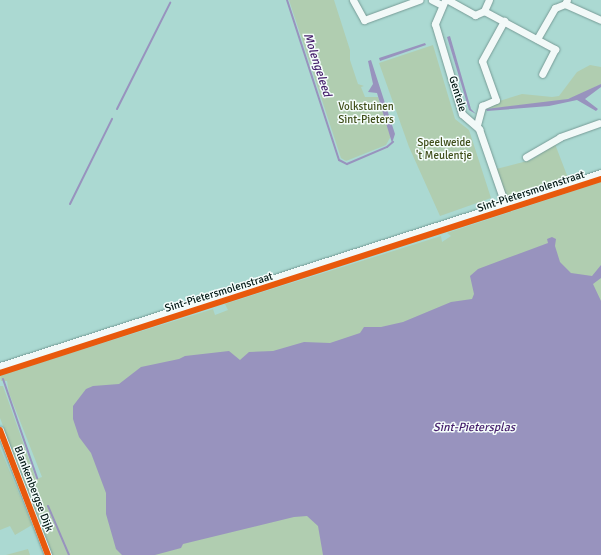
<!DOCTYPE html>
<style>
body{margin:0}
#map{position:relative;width:601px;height:555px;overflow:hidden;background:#abd9d2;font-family:Signika,sans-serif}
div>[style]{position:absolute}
.green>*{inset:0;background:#b0cdb0}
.water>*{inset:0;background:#9893be}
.stream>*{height:2px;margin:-1px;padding:0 1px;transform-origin:1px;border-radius:1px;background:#9893be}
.roads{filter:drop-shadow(0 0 1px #769b96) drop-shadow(0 0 1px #769b96)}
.minor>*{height:7px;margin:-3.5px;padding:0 3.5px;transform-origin:3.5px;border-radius:3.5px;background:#f2f9f8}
.cycleway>*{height:6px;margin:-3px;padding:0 3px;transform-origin:3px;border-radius:3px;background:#e8590c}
span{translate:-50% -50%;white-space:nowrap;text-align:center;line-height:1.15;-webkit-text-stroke:3px #f5fdfc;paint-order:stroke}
.street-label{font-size:11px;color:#001713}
.park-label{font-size:11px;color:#404e1a}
.water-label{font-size:12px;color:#441d6a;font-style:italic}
</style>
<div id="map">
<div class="green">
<i style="clip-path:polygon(289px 0,334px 0,350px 50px,350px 60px,358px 84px,364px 86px,361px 87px,365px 97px,378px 97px,391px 136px,386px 145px,346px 161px,341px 158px)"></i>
<i style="clip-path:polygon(433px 45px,455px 119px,469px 130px,491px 198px,440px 216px,409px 147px,379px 63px)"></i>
<i style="clip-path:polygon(590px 65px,601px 67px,601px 84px,578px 96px,560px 101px,486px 109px,496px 102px,522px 94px,552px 97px,559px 96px,577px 72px)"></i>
<i style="clip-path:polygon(555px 144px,568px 178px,507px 198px,496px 169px,531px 160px)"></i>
<i style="clip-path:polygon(601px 182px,601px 555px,53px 555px,0 418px,0 386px,3px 386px,36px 479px,42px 477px,9px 393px,7px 381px,1px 381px,0 375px,213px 309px,215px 315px,228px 310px,225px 304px,441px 236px,442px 242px,451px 236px,447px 233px)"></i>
<i style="clip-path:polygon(0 448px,32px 525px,15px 535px,10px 526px,0 530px)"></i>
<i style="clip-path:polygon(28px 549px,30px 555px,6px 555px)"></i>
</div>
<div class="water">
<i style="clip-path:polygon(450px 36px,471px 109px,476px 114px,469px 110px,447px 37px)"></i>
<i style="clip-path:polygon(425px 43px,426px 45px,380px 61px,379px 58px)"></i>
<i style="clip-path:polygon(371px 60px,395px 134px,392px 143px,377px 93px,368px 92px,373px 84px,368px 61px)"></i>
<i style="clip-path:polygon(601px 84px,601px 87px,585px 99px,598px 109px,596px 111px,577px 100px,549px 106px,487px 111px,486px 109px,568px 99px)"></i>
<i style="clip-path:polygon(552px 237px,556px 239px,555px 246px,560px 262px,571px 273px,592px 276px,601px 265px,601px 278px,593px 284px,601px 301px,601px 555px,323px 555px,318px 526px,307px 516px,294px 517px,183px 544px,181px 548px,155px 555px,122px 555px,116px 549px,106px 514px,106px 493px,91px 453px,79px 437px,73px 419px,73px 406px,86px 389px,93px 386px,119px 384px,141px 367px,179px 359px,185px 356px,229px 351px,240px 360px,249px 352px,273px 351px,304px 342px,330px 343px,360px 333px,364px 327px,381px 327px,403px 322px,451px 302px,472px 299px,474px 294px,470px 276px,478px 269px,548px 243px,547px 239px)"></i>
</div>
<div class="stream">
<i style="left:287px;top:0;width:168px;rotate:72deg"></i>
<i style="left:339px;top:160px;width:9px;rotate:27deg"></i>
<i style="left:347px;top:164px;width:43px;rotate:-23deg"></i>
<i style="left:387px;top:147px;width:8px;rotate:-40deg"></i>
<i style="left:117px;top:109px;width:119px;rotate:-63.4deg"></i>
<i style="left:70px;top:204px;width:95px;rotate:-63.7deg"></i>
<i style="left:3px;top:379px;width:105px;rotate:71deg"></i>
<i style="left:48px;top:506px;width:53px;rotate:66.8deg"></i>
</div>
<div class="roads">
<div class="minor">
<i style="left:353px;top:0;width:23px;rotate:61deg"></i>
<i style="left:364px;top:20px;width:59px;rotate:-20deg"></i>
<i style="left:432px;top:0;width:11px;rotate:27deg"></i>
<i style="left:445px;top:0;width:26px;rotate:113deg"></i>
<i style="left:435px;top:24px;width:94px;rotate:73.3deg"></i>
<i style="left:462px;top:114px;width:23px;rotate:41deg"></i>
<i style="left:479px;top:129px;width:79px;rotate:70.9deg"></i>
<i style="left:448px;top:0;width:31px;rotate:29deg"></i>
<i style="left:475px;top:15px;width:10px;rotate:-24deg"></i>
<i style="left:484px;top:11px;width:81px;rotate:28.2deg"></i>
<i style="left:555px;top:49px;width:28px;rotate:117deg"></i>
<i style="left:565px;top:4px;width:39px;rotate:24deg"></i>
<i style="left:484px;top:11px;width:12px;rotate:-66deg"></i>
<i style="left:537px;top:39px;width:36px;rotate:-60deg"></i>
<i style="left:555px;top:8px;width:11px;rotate:-22deg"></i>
<i style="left:565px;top:4px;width:4px;rotate:-63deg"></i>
<i style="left:477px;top:125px;width:20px;rotate:-75deg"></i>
<i style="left:482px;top:106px;width:15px;rotate:-23deg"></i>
<i style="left:496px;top:100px;width:41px;rotate:-109.7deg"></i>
<i style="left:482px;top:61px;width:46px;rotate:-61.2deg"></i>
<i style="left:526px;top:157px;width:39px;rotate:-30deg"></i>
<i style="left:560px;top:137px;width:41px;rotate:-19.7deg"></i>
<i style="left:0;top:366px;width:631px;rotate:-17.8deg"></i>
<i style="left:0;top:430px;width:134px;rotate:69deg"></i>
</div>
</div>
<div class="cycleway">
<i style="left:0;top:373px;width:632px;rotate:-17.89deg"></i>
<i style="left:0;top:430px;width:134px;rotate:69deg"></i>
</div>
<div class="street-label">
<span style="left:457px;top:94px;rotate:73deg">Gentele</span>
<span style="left:531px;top:192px;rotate:-18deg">Sint-Pietersmolenstraat</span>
<span style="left:219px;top:293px;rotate:-17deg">Sint-Pietersmolenstraat</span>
<span style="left:33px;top:489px;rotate:69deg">Blankenbergse Dijk</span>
</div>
<div class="park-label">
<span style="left:366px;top:114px">Volkstuinen<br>Sint-Pieters</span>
<span style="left:444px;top:150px">Speelweide<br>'t Meulentje</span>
</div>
<div class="water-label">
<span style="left:317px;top:65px;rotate:72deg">Molengeleed</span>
<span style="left:474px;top:428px">Sint-Pietersplas</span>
</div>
</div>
